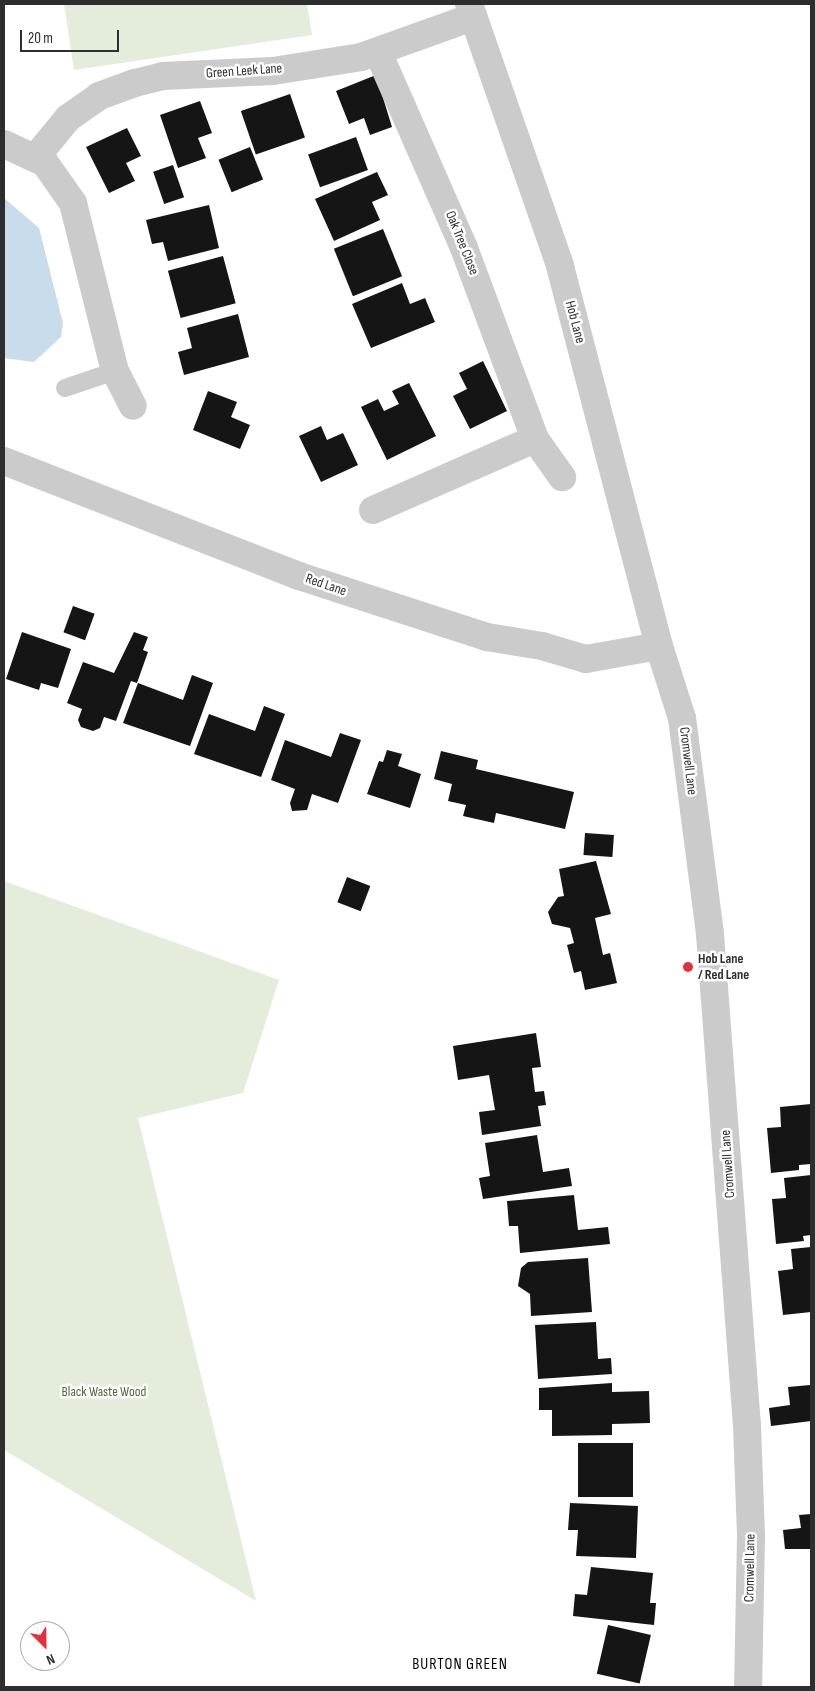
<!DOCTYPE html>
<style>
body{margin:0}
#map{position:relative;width:815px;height:1691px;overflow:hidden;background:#fff;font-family:"Sofia Sans Condensed",sans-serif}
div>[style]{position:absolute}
.green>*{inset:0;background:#e4ecdc}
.water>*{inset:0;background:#c8dcec}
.building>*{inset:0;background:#151515;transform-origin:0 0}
.service>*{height:18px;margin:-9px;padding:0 9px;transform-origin:9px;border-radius:9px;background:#cbcbcb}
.minor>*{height:28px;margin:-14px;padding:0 14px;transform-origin:14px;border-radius:14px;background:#cbcbcb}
.tertiary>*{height:28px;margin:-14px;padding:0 14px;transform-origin:14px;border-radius:14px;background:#cbcbcb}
.dots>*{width:14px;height:14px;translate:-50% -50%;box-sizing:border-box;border:2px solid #fff;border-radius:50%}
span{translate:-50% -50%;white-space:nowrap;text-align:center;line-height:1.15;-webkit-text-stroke:5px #fff;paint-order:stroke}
.street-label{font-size:14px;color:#2e2e2e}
.poi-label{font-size:14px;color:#2e2e2e;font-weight:700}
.left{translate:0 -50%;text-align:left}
.park-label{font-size:14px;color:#4f6a3b}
.quarter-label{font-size:16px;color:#000;letter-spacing:1px}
.frame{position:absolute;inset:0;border:5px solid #2e2e2e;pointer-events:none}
.north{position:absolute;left:20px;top:1621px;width:50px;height:50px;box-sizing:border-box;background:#fff;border:1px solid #ababab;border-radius:50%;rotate:157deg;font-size:14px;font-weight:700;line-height:20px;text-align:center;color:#2e2e2e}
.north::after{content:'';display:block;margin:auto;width:18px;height:22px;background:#e53037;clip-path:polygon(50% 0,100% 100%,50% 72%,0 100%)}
.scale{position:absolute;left:20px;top:30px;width:99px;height:22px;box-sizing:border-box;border:2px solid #2e2e2e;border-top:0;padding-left:6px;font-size:15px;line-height:18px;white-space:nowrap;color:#2e2e2e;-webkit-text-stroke:4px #fff;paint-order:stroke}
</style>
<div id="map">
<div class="green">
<i style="clip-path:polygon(64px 4px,307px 4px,312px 35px,74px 70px)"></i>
<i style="clip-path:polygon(4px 881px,279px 980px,243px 1093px,138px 1118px,256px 1601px,4px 1450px)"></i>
</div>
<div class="water">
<i style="clip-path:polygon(4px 198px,39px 228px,63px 323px,61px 337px,34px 362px,4px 358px)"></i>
</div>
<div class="building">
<i style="clip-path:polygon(376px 75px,392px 127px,370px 135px,364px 118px,349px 124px,336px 91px)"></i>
<i style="left:290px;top:94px;width:46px;height:52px;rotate:71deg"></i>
<i style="clip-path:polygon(200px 101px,212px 133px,198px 138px,206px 158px,178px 168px,160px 115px)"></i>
<i style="clip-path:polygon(127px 128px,141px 156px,126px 163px,135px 181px,109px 193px,86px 147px)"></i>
<i style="left:356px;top:137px;width:35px;height:51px;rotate:70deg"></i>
<i style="left:250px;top:147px;width:35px;height:34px;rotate:68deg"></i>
<i style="left:173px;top:165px;width:34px;height:21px;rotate:71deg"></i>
<i style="clip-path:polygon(377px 172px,388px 195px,372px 202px,380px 220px,334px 241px,315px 199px)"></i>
<i style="clip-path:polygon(209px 205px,219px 248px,168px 261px,163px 242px,152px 244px,146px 220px)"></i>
<i style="left:383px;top:229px;width:51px;height:53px;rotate:68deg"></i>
<i style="left:223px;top:256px;width:49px;height:57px;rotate:75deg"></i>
<i style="clip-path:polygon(402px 283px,410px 304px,425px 298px,435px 322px,371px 348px,352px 304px)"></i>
<i style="clip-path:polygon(238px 314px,249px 357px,184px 375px,178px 352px,192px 348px,187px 328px)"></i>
<i style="clip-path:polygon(483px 361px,507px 411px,470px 429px,453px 396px,467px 389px,459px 373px)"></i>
<i style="clip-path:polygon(409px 383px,436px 436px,387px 460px,361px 407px,378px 399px,384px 411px,399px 404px,392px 391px)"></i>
<i style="clip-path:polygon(208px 391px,237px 402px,231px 417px,250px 425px,240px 449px,193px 430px)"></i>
<i style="clip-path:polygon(321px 426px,327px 440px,343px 433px,358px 465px,321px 482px,299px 436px)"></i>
<i style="left:73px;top:606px;width:23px;height:28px;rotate:20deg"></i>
<i style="clip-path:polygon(22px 632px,71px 649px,58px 688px,41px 683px,39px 690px,6px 679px)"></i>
<i style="clip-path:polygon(134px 632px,148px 637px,143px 650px,148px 652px,137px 683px,131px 681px,116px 721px,104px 717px,100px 728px,93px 731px,81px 727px,78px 720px,82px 709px,67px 703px,83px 662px,114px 673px)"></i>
<i style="clip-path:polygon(192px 675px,213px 683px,190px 746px,123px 723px,138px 683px,183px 700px)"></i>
<i style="clip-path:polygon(264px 706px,285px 714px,261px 777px,194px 754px,209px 714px,255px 731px)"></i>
<i style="clip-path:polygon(340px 733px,361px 740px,338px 803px,312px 794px,307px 810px,292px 811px,290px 803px,295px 789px,271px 780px,285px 740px,331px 757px)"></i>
<i style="clip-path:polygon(387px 750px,402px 754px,398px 766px,421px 774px,410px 808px,367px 794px,379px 761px,383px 762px)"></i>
<i style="clip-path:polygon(441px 751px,478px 760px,476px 769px,574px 792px,565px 829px,496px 813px,494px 823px,463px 816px,466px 805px,448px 801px,452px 784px,434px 779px)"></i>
<i style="left:585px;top:833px;width:29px;height:22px;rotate:4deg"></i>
<i style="clip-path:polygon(596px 861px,611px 914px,595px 918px,603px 955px,610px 953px,617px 983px,585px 990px,581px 971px,574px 973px,567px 945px,574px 943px,570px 928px,552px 924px,548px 912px,558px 897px,564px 896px,559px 869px)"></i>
<i style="left:347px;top:877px;width:25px;height:27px;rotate:21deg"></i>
<i style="clip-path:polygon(536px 1033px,541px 1067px,532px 1068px,535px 1092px,544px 1091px,546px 1105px,538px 1106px,541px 1126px,482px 1135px,479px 1112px,495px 1110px,489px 1075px,458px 1080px,453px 1046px)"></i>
<i style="clip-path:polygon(811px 1104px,811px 1164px,799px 1165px,799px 1170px,771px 1173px,767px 1128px,781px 1127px,780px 1107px)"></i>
<i style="clip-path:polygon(537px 1135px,543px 1172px,569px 1168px,572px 1186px,483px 1199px,479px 1178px,490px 1176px,485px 1143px)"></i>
<i style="clip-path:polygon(811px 1175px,811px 1235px,803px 1236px,804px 1241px,776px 1244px,772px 1199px,786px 1198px,784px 1178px)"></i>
<i style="clip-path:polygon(574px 1195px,578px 1230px,608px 1227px,610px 1244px,520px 1253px,518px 1226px,509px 1226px,507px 1201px)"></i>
<i style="clip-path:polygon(811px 1247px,811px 1312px,783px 1315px,778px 1271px,793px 1269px,791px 1249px)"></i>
<i style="clip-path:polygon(588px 1258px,592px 1312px,531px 1316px,530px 1294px,518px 1286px,521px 1268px,528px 1262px)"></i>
<i style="clip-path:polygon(596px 1322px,598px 1359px,611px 1358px,612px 1374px,538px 1379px,535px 1325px)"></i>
<i style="clip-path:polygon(612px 1383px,612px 1392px,649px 1391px,650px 1423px,612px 1424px,612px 1435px,552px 1436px,552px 1410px,539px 1410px,539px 1388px)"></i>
<i style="clip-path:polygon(810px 1385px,811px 1421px,771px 1426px,769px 1408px,790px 1405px,788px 1387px)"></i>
<i style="left:578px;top:1443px;width:55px;height:54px"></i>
<i style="clip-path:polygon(570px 1503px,638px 1506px,636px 1558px,576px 1556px,578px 1530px,568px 1530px)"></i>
<i style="clip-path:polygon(811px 1514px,811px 1549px,785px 1549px,783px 1530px,801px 1528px,799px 1515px)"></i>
<i style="clip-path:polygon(591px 1567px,653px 1573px,650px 1603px,656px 1603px,654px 1625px,573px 1616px,575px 1594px,587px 1595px)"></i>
<i style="left:608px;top:1625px;width:44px;height:50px;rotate:13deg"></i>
</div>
<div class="service">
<i style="left:65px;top:388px;width:53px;rotate:-18.8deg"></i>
</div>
<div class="minor">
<i style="left:469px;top:4px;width:277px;rotate:70.8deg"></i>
<i style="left:560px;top:266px;width:393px;rotate:75.4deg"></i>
<i style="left:378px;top:52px;width:214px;rotate:66.3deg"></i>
<i style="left:464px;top:248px;width:204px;rotate:69.6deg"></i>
<i style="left:535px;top:439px;width:47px;rotate:54.6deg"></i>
<i style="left:4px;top:144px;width:45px;rotate:24.9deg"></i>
<i style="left:45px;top:163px;width:49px;rotate:55deg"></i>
<i style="left:73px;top:203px;width:173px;rotate:76deg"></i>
<i style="left:115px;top:371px;width:39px;rotate:63deg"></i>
<i style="left:36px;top:157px;width:50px;rotate:-50.6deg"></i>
<i style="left:68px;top:118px;width:38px;rotate:-35deg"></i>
<i style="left:99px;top:96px;width:38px;rotate:-20deg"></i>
<i style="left:135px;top:83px;width:29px;rotate:-14deg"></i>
<i style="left:163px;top:76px;width:110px;rotate:-2.6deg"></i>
<i style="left:273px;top:71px;width:89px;rotate:-9deg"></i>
<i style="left:361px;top:57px;width:119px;rotate:-19.7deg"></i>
<i style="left:373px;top:510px;width:177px;rotate:-23.7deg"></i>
</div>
<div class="tertiary">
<i style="left:4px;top:461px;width:317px;rotate:21.3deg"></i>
<i style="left:299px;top:576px;width:198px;rotate:18deg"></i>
<i style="left:487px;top:637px;width:56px;rotate:9.3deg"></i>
<i style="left:542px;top:646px;width:46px;rotate:16.5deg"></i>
<i style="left:586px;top:659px;width:74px;rotate:-10.1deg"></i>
<i style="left:659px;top:646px;width:76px;rotate:72.3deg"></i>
<i style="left:682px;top:718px;width:218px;rotate:82.6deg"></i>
<i style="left:710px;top:934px;width:493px;rotate:85.7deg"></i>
<i style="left:747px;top:1426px;width:110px;rotate:87.9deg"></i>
<i style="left:751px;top:1536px;width:151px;rotate:91.1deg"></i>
</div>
<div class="dots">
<i style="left:688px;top:967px;background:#e53037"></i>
</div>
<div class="street-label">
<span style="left:244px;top:71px;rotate:-4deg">Green Leek Lane</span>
<span style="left:462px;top:243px;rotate:68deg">Oak Tree Close</span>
<span style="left:575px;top:322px;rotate:75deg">Hob Lane</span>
<span style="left:326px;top:585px;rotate:19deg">Red Lane</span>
<span style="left:688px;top:761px;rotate:83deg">Cromwell Lane</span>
<span style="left:728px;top:1164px;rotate:-94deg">Cromwell Lane</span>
<span style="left:750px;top:1568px;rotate:-89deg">Cromwell Lane</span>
</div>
<div class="poi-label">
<span class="left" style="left:698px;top:967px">Hob Lane<br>/ Red Lane</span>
</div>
<div class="park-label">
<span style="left:104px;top:1392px">Black Waste Wood</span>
</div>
<div class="quarter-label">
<span style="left:460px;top:1665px">BURTON GREEN</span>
</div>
<div class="frame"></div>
<div class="north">N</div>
<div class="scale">20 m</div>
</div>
